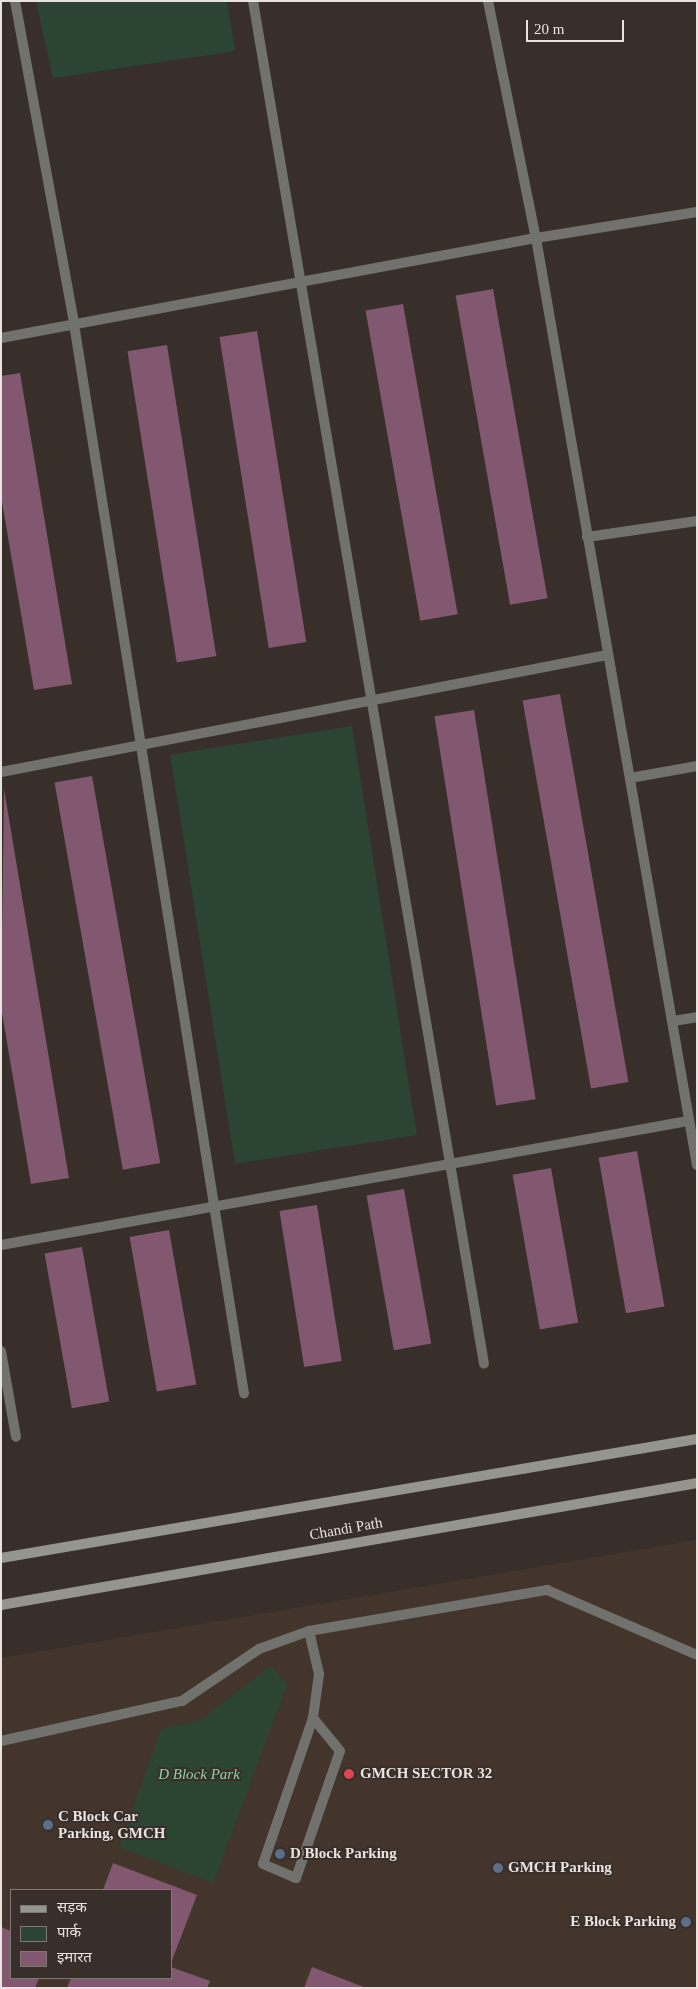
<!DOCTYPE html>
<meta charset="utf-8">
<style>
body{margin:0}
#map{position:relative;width:698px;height:1989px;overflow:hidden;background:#382f2a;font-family:"Times New Roman","Noto Sans Devanagari",serif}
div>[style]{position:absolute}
.built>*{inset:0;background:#43352b}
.green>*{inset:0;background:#2c4533;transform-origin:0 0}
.building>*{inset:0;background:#81586f;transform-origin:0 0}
.service>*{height:10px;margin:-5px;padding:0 5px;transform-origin:5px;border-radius:5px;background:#71726d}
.minor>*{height:10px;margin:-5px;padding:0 5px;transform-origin:5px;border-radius:5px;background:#71726d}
.secondary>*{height:10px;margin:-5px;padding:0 5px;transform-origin:5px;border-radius:5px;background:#94968e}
.dots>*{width:14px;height:14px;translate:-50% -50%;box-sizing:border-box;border:2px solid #382f2a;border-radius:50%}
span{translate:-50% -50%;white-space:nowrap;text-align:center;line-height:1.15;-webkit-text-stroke:4px #382f2a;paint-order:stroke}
.street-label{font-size:15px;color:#e9e3df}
.poi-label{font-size:15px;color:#e9e3df;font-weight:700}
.left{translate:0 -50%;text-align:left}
.right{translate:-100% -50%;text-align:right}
.park-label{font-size:15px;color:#8fd0a2;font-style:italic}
.frame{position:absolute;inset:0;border:2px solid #e9e3df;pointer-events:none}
.legend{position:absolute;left:10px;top:1889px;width:162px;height:90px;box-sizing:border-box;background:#382f2a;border:1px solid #7f7772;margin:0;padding:6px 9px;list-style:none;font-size:15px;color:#e9e3df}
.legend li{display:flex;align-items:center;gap:10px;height:25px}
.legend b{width:25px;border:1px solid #7f7772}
.scale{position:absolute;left:526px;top:20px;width:98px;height:22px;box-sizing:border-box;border:2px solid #e9e3df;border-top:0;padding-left:6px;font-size:15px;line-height:18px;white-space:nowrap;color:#e9e3df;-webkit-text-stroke:4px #382f2a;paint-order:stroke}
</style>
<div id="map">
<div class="built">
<i style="clip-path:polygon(evenodd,697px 1540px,697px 1988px,1px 1988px,1px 1658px,697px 1540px,11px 1890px,171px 1890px,171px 1978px,11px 1978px,11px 1890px)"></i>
</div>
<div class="green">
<i style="clip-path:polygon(36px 1px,227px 1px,235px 51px,53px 78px)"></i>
<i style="left:352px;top:726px;width:414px;height:184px;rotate:81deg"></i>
<i style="clip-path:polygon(271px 1666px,287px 1685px,213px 1883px,119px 1847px,161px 1729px,199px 1721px)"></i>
</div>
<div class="building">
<i style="left:493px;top:289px;width:314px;height:38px;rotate:80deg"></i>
<i style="left:403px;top:304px;width:315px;height:38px;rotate:80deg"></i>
<i style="left:257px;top:331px;width:315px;height:38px;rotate:81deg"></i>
<i style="left:167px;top:345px;width:315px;height:40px;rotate:81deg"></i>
<i style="clip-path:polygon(20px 373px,72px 684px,34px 690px,1px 496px,1px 376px)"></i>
<i style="left:560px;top:694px;width:394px;height:38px;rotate:80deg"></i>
<i style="left:474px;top:710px;width:394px;height:40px;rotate:81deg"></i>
<i style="left:92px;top:776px;width:393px;height:38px;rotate:80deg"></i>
<i style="clip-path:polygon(4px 789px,69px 1178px,31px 1184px,1px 1007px)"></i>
<i style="left:637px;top:1151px;width:158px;height:39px;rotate:80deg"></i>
<i style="left:551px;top:1168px;width:157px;height:39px;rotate:80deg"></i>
<i style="left:404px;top:1189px;width:157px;height:38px;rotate:80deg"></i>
<i style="left:317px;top:1205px;width:158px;height:38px;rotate:81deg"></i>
<i style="left:169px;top:1230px;width:157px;height:40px;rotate:80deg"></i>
<i style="left:82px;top:1247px;width:157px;height:38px;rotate:80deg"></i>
<i style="clip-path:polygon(113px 1863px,197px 1895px,171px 1963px,171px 1890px,103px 1890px)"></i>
<i style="clip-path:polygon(1px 1927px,11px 1931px,11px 1978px,39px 1978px,35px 1988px,1px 1988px)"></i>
<i style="clip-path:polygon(171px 1967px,210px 1981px,207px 1988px,67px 1988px,71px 1978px,171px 1978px)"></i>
<i style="clip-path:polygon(312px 1967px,366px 1988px,304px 1988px)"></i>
</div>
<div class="service">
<i style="left:309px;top:1631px;width:44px;rotate:76.9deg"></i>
<i style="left:319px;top:1674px;width:44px;rotate:97.8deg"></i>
<i style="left:313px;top:1718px;width:154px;rotate:108.9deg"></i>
<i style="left:263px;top:1864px;width:36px;rotate:23deg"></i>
<i style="left:296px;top:1878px;width:134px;rotate:-70.9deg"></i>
<i style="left:340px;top:1751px;width:43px;rotate:-129.3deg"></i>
</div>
<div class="minor">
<i style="left:15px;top:1px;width:328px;rotate:79.6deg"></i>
<i style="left:74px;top:324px;width:1083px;rotate:80.97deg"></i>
<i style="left:253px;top:1px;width:1382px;rotate:80.38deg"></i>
<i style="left:488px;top:1px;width:242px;rotate:78.6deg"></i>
<i style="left:536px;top:238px;width:941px;rotate:80.15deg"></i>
<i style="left:1px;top:338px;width:544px;rotate:-10.59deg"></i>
<i style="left:536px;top:238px;width:163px;rotate:-9.2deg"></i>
<i style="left:587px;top:537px;width:111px;rotate:-8.3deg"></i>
<i style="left:1px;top:772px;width:617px;rotate:-10.93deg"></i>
<i style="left:630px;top:778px;width:68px;rotate:-10.2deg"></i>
<i style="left:673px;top:1021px;width:24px;rotate:-9deg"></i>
<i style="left:1px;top:1245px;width:698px;rotate:-10.23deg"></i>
<i style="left:1px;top:1351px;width:87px;rotate:80.1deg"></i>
<i style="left:1px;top:1741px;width:185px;rotate:-12.5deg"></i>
<i style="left:182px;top:1701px;width:93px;rotate:-34deg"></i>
<i style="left:259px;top:1649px;width:53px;rotate:-19.8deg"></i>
<i style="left:309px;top:1631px;width:242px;rotate:-9.8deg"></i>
<i style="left:547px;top:1590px;width:163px;rotate:23.4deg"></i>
</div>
<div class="secondary">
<i style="left:1px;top:1558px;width:706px;rotate:-9.7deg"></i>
<i style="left:1px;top:1605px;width:707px;rotate:-9.94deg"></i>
</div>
<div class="dots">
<i style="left:349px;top:1774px;background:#e0444e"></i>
<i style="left:48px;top:1825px;background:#5c6f8a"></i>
<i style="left:280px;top:1854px;background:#5c6f8a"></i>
<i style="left:498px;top:1868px;background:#5c6f8a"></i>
<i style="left:686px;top:1922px;background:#5c6f8a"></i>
</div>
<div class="street-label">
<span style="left:346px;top:1529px;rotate:-10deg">Chandi Path</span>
</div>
<div class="poi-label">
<span class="left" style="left:360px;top:1774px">GMCH SECTOR 32</span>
<span class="left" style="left:58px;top:1825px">C Block Car<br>Parking, GMCH</span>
<span class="left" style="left:290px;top:1854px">D Block Parking</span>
<span class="left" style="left:508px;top:1868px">GMCH Parking</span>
<span class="right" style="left:676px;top:1922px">E Block Parking</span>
</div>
<div class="park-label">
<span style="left:199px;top:1775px">D Block Park</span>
</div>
<div class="frame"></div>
<ul class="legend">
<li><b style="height:6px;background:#94968e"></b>सड़क</li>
<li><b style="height:14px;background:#2c4533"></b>पार्क</li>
<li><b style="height:14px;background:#81586f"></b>इमारत</li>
</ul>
<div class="scale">20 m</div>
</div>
